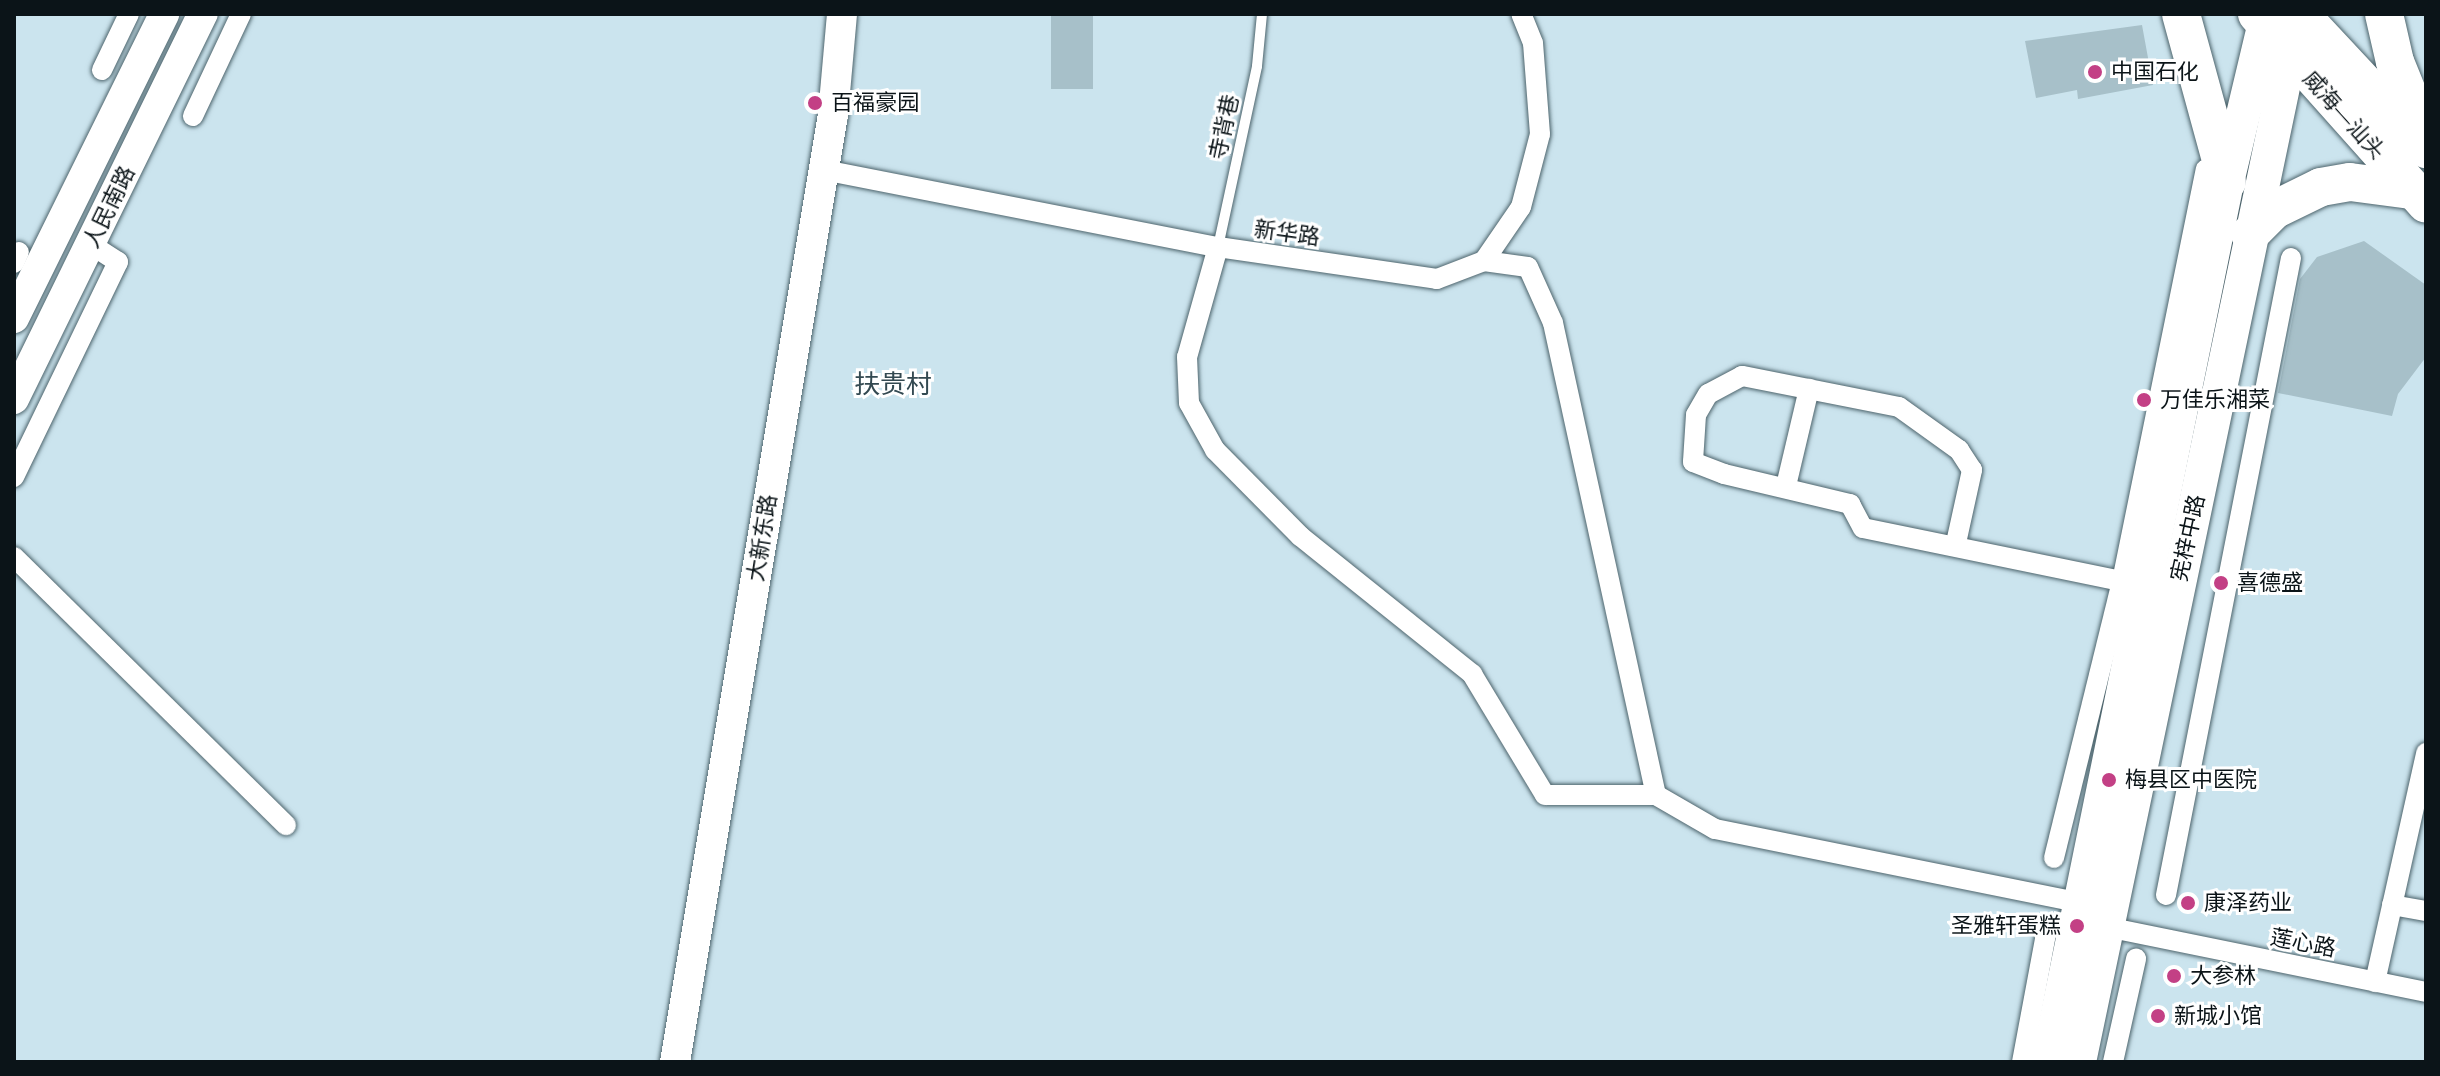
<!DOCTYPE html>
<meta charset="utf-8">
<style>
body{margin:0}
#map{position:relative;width:2440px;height:1076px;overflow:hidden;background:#cbe4ee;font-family:"Crimson Pro","Noto Sans SC",serif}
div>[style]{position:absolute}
.building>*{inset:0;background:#a7c0c9;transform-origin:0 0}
.roads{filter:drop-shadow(0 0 2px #4d646c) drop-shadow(0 0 2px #4d646c)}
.lane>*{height:10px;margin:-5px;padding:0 5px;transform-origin:5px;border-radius:5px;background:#fff}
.street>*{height:20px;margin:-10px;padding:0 10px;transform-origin:10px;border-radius:10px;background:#fff}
.secondary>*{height:30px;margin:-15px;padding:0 15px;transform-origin:15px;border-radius:15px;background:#fff}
.primary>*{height:34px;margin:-17px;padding:0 17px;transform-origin:17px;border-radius:17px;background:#fff}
.highway>*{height:38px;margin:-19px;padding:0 19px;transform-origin:19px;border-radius:19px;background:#fff}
.dots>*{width:22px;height:22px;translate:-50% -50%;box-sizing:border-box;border:4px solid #fff;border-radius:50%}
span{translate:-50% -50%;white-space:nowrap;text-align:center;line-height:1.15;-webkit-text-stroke:6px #fff;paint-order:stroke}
.poi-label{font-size:22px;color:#0b1418}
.left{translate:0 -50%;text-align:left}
.right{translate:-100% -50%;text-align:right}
.street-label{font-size:22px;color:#0b1418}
.quarter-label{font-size:26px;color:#334951}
.frame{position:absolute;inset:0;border:16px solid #0b1418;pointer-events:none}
</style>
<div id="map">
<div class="building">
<i style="left:1051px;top:14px;width:42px;height:75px"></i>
<i style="clip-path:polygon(2142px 25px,2153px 85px,2078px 99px,2077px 90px,2036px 98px,2025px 41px)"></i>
<i style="clip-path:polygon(2364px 241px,2426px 285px,2426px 357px,2398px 394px,2392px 416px,2278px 393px,2300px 279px,2317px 257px)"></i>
</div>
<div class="roads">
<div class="lane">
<i style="left:1218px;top:247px;width:185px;rotate:-77.8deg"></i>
<i style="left:1257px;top:66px;width:52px;rotate:-84.5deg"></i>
</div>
<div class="street">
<i style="left:102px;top:70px;width:62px;rotate:-64.3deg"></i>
<i style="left:193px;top:116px;width:113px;rotate:-64.8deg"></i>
<i style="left:824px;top:170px;width:401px;rotate:11.1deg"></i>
<i style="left:1218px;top:247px;width:221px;rotate:8.3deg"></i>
<i style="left:1437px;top:279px;width:50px;rotate:-21deg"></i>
<i style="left:1484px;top:261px;width:65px;rotate:-55.6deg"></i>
<i style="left:1521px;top:207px;width:75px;rotate:-75.4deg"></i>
<i style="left:1540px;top:134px;width:91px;rotate:-94.4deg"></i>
<i style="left:1533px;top:43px;width:31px;rotate:-112deg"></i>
<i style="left:1218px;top:247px;width:114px;rotate:105.7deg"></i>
<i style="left:1187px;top:357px;width:46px;rotate:87.5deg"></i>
<i style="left:1189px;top:403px;width:54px;rotate:61deg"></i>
<i style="left:1215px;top:450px;width:121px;rotate:45.3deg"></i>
<i style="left:1300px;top:536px;width:221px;rotate:38.7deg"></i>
<i style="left:1472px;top:674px;width:141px;rotate:58.9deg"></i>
<i style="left:1545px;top:795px;width:111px"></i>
<i style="left:1656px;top:795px;width:68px;rotate:30deg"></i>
<i style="left:1715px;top:829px;width:373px;rotate:11.4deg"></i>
<i style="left:1484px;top:261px;width:44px;rotate:7.8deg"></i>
<i style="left:1528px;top:267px;width:61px;rotate:65.9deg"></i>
<i style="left:1553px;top:323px;width:483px;rotate:77.7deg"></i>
<i style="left:14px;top:263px;width:12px;rotate:-66deg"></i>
<i style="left:14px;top:477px;width:239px;rotate:-64.2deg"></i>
<i style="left:118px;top:262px;width:33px;rotate:-147deg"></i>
<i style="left:1786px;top:486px;width:100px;rotate:-76.7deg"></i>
<i style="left:1956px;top:543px;width:75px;rotate:-77.6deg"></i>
<i style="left:1972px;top:470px;width:24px;rotate:-123deg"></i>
<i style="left:1959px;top:450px;width:74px;rotate:-144.4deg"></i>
<i style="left:1899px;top:407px;width:160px;rotate:-168.8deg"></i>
<i style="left:1742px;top:376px;width:38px;rotate:152deg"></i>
<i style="left:1708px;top:394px;width:24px;rotate:120deg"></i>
<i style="left:1696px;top:415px;width:47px;rotate:93.7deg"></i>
<i style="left:1693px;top:462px;width:33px;rotate:21deg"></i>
<i style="left:1724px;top:474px;width:130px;rotate:13.4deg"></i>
<i style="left:1850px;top:504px;width:27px;rotate:62deg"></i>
<i style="left:1863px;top:528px;width:264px;rotate:11.6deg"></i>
<i style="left:14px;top:557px;width:382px;rotate:44.6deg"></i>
<i style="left:2054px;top:858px;width:285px;rotate:-76.2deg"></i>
<i style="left:2122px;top:581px;width:420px;rotate:-78.5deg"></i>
<i style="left:2166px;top:895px;width:649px;rotate:-78.9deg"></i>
<i style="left:2392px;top:905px;width:35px;rotate:10deg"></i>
<i style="left:2097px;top:925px;width:336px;rotate:11.5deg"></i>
<i style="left:2375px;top:982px;width:235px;rotate:-77.4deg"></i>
<i style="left:2022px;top:1062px;width:136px;rotate:-79.4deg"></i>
<i style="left:2113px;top:1062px;width:106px;rotate:-77.4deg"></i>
</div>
<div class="secondary">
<i style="left:14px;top:318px;width:339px;rotate:-63.7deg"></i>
<i style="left:14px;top:399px;width:429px;rotate:-63.9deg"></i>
<i style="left:675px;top:1062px;width:960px;rotate:-80.53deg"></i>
<i style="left:833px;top:115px;width:101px;rotate:-84.9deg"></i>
</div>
<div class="primary">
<i style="left:2048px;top:1062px;width:898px;rotate:-78.5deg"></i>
<i style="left:2227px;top:182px;width:173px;rotate:-76.6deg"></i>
<i style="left:2079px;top:1062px;width:1054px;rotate:-78.18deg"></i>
</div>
<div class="highway">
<i style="left:2181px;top:14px;width:174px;rotate:74.7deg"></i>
<i style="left:2257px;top:14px;width:254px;rotate:48.3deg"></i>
<i style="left:2300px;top:14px;width:185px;rotate:47deg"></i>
<i style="left:2384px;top:14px;width:49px;rotate:77.1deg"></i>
<i style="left:2395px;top:62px;width:80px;rotate:67.9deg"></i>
<i style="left:2250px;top:234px;width:34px;rotate:-45deg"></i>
<i style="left:2274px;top:210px;width:52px;rotate:-26.1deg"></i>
<i style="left:2321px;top:187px;width:29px;rotate:-10deg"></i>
<i style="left:2350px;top:182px;width:63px;rotate:7.4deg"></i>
</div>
</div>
<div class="dots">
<i style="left:2095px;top:72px;background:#c34085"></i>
<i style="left:815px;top:103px;background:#c34085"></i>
<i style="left:2144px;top:400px;background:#c34085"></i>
<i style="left:2221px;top:583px;background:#c34085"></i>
<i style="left:2109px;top:780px;background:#c34085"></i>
<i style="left:2188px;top:903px;background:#c34085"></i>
<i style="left:2077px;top:926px;background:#c34085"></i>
<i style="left:2174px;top:976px;background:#c34085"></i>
<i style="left:2158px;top:1016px;background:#c34085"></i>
</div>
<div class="poi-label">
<span class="left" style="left:2111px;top:72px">中国石化</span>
<span class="left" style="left:831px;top:103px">百福豪园</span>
<span class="left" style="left:2160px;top:400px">万佳乐湘菜</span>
<span class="left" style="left:2237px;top:583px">喜德盛</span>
<span class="left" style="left:2125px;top:780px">梅县区中医院</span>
<span class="left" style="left:2204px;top:903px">康泽药业</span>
<span class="right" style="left:2061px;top:926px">圣雅轩蛋糕</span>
<span class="left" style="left:2190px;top:976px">大参林</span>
<span class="left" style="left:2174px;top:1016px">新城小馆</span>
</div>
<div class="street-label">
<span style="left:2344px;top:115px;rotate:48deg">威海—汕头</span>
<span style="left:1224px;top:127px;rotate:-78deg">寺背巷</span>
<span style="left:109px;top:207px;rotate:-64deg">人民南路</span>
<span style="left:1287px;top:233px;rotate:8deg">新华路</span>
<span style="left:762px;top:538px;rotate:-81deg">大新东路</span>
<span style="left:2188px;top:538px;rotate:-78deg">宪梓中路</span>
<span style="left:2303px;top:943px;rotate:11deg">莲心路</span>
</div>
<div class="quarter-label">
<span style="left:893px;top:385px">扶贵村</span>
</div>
<div class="frame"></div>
</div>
